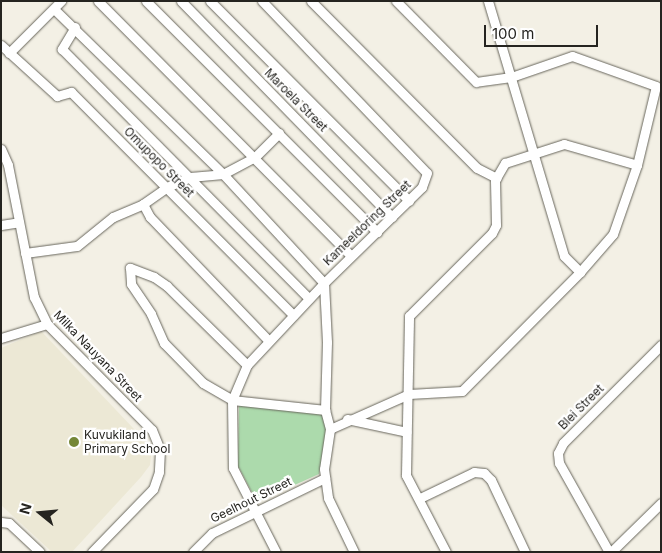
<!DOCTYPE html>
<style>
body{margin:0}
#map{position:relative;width:662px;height:553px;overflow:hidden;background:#f3f0e5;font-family:Inter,sans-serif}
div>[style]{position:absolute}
.built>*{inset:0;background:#ece8d5}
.green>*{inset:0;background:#acdaac}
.roads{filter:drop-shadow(0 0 1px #68665c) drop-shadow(0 0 1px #68665c)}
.minor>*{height:9px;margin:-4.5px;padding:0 4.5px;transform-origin:4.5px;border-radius:4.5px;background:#fff}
.dots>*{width:14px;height:14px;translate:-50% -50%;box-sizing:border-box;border:2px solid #fff;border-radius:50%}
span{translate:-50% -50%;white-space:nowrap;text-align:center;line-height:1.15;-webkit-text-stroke:4.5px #fff;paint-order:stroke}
.street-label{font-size:12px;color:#252420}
.poi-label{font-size:12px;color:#252420}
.left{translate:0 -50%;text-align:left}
.frame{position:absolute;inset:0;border:2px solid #252420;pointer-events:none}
.north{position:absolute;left:15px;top:488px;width:50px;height:50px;-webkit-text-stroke:4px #fff;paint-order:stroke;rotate:287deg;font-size:14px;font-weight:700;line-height:20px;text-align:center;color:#252420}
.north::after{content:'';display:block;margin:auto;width:18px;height:22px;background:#252420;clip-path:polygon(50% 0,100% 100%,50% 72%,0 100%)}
.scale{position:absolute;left:484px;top:25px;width:114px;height:22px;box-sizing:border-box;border:2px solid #252420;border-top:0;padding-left:6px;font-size:15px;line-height:18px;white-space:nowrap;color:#252420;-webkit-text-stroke:4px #fff;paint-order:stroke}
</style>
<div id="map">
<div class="built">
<i style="clip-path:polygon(41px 331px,152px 448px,150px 465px,141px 477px,72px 552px,52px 552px,1px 505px,1px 348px)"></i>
</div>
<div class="green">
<i style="clip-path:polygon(239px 401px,320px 410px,327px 428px,319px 474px,257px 502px,238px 466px)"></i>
</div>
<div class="roads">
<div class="minor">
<i style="left:98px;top:1px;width:359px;rotate:45.2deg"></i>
<i style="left:146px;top:1px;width:327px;rotate:45deg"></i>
<i style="left:181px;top:1px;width:302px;rotate:45.7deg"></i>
<i style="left:210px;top:1px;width:282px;rotate:45.1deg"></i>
<i style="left:262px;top:1px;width:238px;rotate:46.2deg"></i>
<i style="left:427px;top:173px;width:15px;rotate:110deg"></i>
<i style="left:422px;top:187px;width:137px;rotate:135.6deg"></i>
<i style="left:324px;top:283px;width:59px;rotate:87.1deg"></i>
<i style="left:327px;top:342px;width:68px;rotate:91.7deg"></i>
<i style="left:325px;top:410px;width:20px;rotate:75deg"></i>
<i style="left:330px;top:429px;width:40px;rotate:98.5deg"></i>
<i style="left:324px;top:469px;width:29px;rotate:82deg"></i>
<i style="left:328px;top:498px;width:60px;rotate:64.3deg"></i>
<i style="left:311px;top:1px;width:235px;rotate:45.2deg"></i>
<i style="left:477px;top:168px;width:22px;rotate:27deg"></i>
<i style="left:488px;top:1px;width:266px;rotate:73.4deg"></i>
<i style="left:564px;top:256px;width:23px;rotate:45deg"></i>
<i style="left:55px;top:10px;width:235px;rotate:44.3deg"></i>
<i style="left:223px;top:174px;width:149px;rotate:47.2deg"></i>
<i style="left:324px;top:283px;width:112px;rotate:133.2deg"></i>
<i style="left:247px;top:365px;width:38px;rotate:113deg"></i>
<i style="left:232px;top:400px;width:68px;rotate:89.2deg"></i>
<i style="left:233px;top:468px;width:94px;rotate:62.9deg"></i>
<i style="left:75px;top:27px;width:26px;rotate:121deg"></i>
<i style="left:62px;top:49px;width:351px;rotate:45.3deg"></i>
<i style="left:1px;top:45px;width:76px;rotate:42.3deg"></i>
<i style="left:57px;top:96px;width:15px;rotate:-16deg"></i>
<i style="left:71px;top:92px;width:315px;rotate:45.1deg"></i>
<i style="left:9px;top:53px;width:74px;rotate:-45deg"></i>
<i style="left:1px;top:149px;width:17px;rotate:66deg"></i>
<i style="left:8px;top:165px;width:135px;rotate:78.9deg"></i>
<i style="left:34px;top:297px;width:30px;rotate:64deg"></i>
<i style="left:47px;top:324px;width:149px;rotate:45.3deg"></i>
<i style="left:152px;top:430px;width:22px;rotate:68deg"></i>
<i style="left:160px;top:450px;width:22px;rotate:93deg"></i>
<i style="left:159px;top:472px;width:18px;rotate:109deg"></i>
<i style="left:153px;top:489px;width:88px;rotate:134.1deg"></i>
<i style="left:143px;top:204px;width:15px;rotate:62deg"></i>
<i style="left:150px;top:217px;width:170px;rotate:46.2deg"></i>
<i style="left:1px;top:225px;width:18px;rotate:-9deg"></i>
<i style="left:25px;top:253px;width:52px;rotate:-7.7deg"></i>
<i style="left:77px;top:246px;width:46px;rotate:-38.9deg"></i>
<i style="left:113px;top:217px;width:33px;rotate:-23deg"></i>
<i style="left:143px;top:204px;width:29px;rotate:-35deg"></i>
<i style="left:167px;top:187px;width:25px;rotate:-23deg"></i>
<i style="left:190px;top:177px;width:33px;rotate:-5deg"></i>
<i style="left:223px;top:174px;width:36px;rotate:-28deg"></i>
<i style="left:255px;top:157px;width:34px;rotate:-45deg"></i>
<i style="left:1px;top:338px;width:48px;rotate:-16.9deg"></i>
<i style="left:247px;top:365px;width:112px;rotate:-135.4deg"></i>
<i style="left:167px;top:286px;width:16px;rotate:-145deg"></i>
<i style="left:154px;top:277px;width:26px;rotate:-159deg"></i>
<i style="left:130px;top:268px;width:16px;rotate:86deg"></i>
<i style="left:131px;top:284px;width:36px;rotate:56deg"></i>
<i style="left:151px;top:314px;width:32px;rotate:66deg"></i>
<i style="left:164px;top:343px;width:56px;rotate:45.7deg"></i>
<i style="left:203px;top:383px;width:34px;rotate:30deg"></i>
<i style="left:232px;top:400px;width:94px;rotate:6.1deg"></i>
<i style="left:347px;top:419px;width:61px;rotate:12.2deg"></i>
<i style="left:330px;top:429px;width:86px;rotate:-23.9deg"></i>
<i style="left:409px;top:394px;width:53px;rotate:-3.2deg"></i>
<i style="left:462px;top:391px;width:168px;rotate:-45.2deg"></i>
<i style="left:580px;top:272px;width:50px;rotate:-49deg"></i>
<i style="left:613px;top:234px;width:73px;rotate:-70.8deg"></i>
<i style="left:637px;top:165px;width:81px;rotate:-76.5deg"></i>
<i style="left:656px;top:86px;width:89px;rotate:-160.3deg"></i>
<i style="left:572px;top:56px;width:65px;rotate:161deg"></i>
<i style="left:511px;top:77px;width:35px;rotate:172deg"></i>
<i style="left:476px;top:82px;width:114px;rotate:-134.6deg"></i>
<i style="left:420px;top:498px;width:60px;rotate:-25.7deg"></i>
<i style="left:474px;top:472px;width:10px;rotate:6deg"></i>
<i style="left:484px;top:473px;width:10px;rotate:45deg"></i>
<i style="left:491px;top:480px;width:80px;rotate:64.7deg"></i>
<i style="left:1px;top:522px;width:8px;rotate:7deg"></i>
<i style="left:9px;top:523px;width:42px;rotate:43.1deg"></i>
<i style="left:193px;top:552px;width:27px;rotate:-45deg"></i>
<i style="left:212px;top:533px;width:126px;rotate:-26deg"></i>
<i style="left:446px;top:552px;width:87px;rotate:-117.5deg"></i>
<i style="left:406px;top:475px;width:159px;rotate:-88.9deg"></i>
<i style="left:409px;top:316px;width:117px;rotate:-45deg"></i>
<i style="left:492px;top:233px;width:9px;rotate:-63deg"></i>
<i style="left:496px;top:225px;width:45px;rotate:-91.3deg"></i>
<i style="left:495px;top:180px;width:20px;rotate:-60deg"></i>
<i style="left:505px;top:163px;width:62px;rotate:-17.9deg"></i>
<i style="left:564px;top:144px;width:76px;rotate:16deg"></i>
<i style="left:609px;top:552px;width:102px;rotate:-119.3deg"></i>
<i style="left:559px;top:463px;width:10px;rotate:-96deg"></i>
<i style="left:558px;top:453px;width:11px;rotate:-63deg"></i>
<i style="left:563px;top:443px;width:139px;rotate:-45deg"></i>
<i style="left:611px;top:552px;width:70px;rotate:-44.4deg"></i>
</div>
</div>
<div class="dots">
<i style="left:74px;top:442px;background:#758737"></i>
</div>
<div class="street-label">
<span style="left:296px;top:100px;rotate:45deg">Maroela Street</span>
<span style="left:159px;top:162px;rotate:45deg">Omupopo Street</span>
<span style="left:367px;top:223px;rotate:-44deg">Kameeldoring Street</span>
<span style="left:98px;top:356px;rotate:46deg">Milka Nauyana Street</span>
<span style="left:581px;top:407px;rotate:-45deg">Blei Street</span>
<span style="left:251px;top:500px;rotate:-26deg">Geelhout Street</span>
</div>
<div class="poi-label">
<span class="left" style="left:84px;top:442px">Kuvukiland<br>Primary School</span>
</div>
<div class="frame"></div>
<div class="north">N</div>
<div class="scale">100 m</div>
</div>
